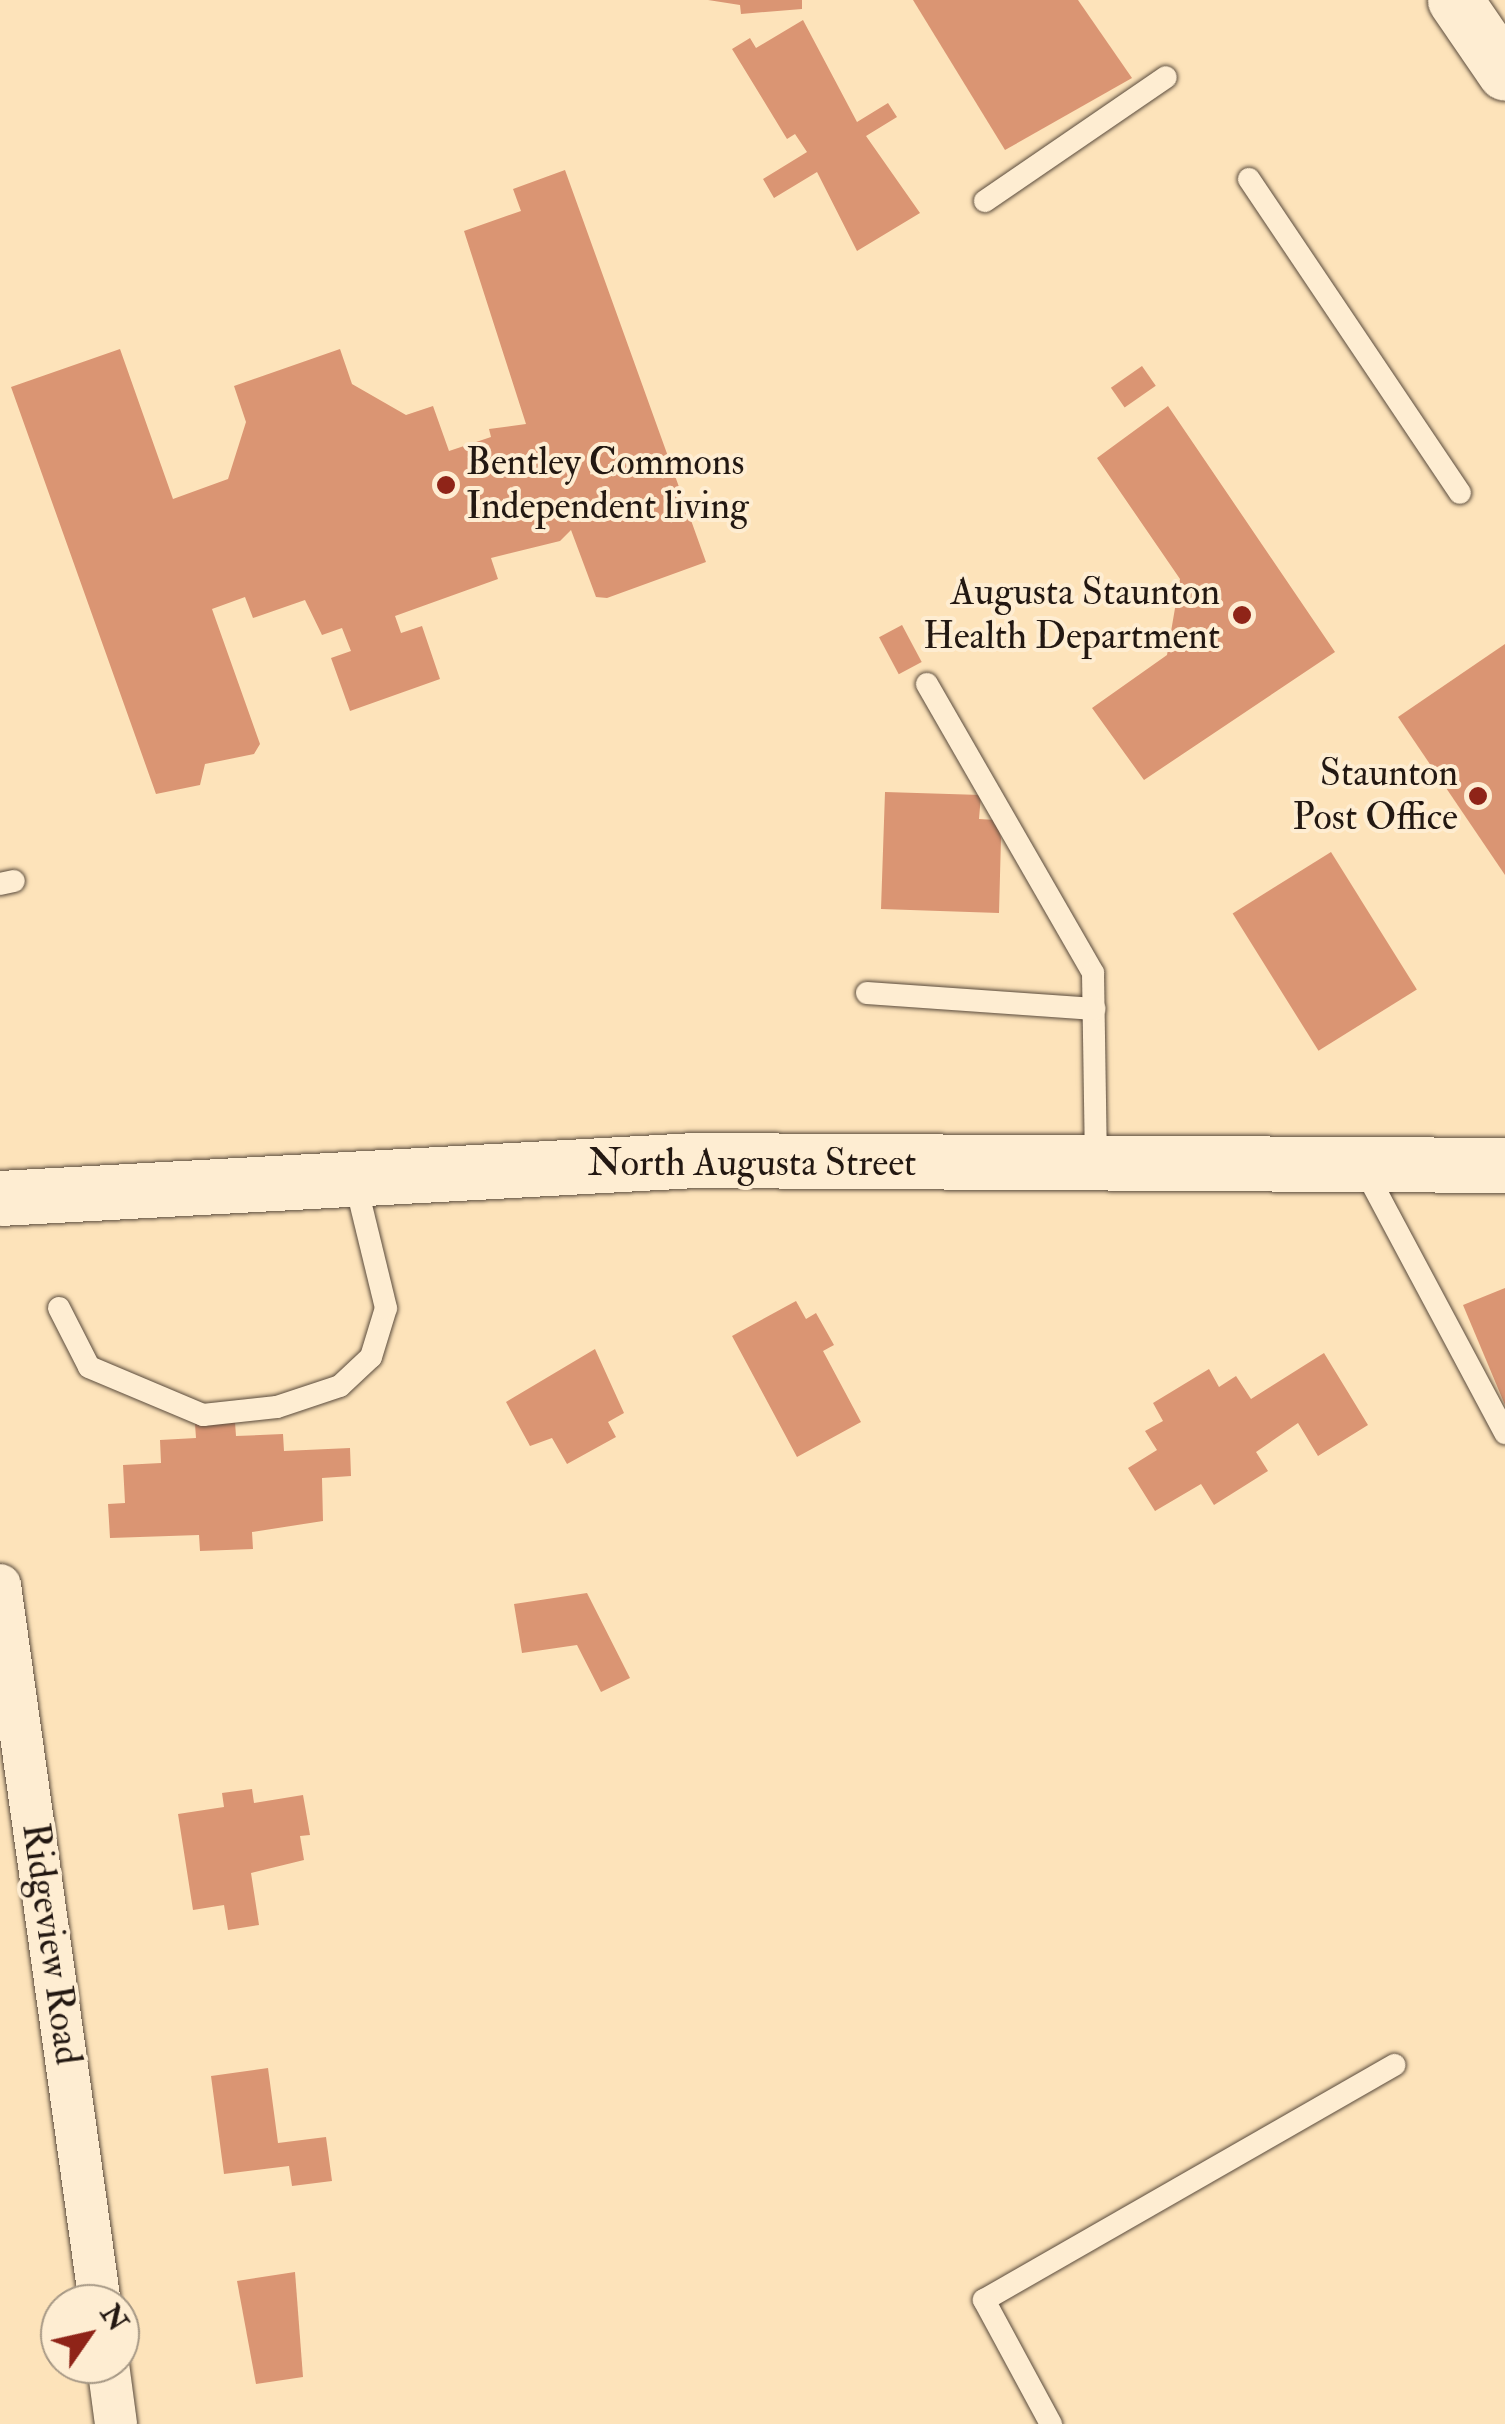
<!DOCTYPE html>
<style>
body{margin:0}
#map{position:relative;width:1505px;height:2424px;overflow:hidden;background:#fde3ba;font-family:"IM FELL Double Pica",serif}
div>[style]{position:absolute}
.building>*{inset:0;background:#da9573;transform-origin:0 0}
.roads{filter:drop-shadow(0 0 2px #5a4b3c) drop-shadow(0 0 2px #5a4b3c)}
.lane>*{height:22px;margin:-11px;padding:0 11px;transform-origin:11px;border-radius:11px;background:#feedd2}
.street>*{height:42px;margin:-21px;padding:0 21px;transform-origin:21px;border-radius:21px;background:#feedd2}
.secondary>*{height:55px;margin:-27.5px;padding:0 27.5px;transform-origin:27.5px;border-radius:27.5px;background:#feedd2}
.dots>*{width:28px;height:28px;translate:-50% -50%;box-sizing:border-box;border:5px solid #feedd2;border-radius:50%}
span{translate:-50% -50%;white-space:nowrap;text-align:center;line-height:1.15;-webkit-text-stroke:8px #feedd2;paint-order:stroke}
.poi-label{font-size:38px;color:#231812}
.left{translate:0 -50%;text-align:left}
.right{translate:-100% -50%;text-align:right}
.street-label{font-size:38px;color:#231812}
.north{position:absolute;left:40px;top:2284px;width:100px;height:100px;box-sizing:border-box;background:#feedd2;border:2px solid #a69885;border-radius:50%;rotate:56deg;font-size:28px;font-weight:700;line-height:40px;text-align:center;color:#231812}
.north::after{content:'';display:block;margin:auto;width:35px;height:45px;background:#8f2418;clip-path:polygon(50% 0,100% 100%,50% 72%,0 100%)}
</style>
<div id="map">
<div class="building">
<i style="clip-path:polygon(708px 0,802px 0,802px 9px,741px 14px,740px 5px)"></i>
<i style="clip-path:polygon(913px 0,1078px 0,1132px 78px,1005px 150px)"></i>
<i style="clip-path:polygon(803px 20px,857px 122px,888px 103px,897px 117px,866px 136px,920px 213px,857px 251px,817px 172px,774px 198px,763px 179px,807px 152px,795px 134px,787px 139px,732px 49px,750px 38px,756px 48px)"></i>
<i style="clip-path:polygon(565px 170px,706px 562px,607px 598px,596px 597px,571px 530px,560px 541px,491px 558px,498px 579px,395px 616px,401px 633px,422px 626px,440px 679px,350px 711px,331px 658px,351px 651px,342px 628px,322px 635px,305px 600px,253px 618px,245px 597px,212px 609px,260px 744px,254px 754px,205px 764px,200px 785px,156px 794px,11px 387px,120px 349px,173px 499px,228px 479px,246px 422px,234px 386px,340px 349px,352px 384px,406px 415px,433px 406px,449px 451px,491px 437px,489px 429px,526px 424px,464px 231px,521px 211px,513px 189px)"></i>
<i style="left:1142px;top:366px;width:24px;height:38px;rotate:55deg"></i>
<i style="clip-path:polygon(1168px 406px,1335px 652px,1144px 780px,1092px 708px,1167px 655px,1180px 579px,1097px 458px)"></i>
<i style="left:902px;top:625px;width:42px;height:26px;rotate:62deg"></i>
<i style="clip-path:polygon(1505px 644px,1505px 875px,1398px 717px)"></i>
<i style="clip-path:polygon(885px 792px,981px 795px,979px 819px,996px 820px,1001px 838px,999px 913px,881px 909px)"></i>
<i style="left:1331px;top:852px;width:162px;height:116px;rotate:58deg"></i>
<i style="clip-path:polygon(1505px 1288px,1505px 1405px,1463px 1305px)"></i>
<i style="clip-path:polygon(796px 1301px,806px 1319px,816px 1313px,834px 1345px,823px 1351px,861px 1422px,797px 1457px,732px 1336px)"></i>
<i style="clip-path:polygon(595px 1349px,624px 1413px,608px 1422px,616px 1437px,567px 1464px,552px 1438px,530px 1446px,506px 1402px)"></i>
<i style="clip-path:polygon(1324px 1353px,1368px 1425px,1318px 1456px,1298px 1423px,1256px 1452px,1268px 1471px,1214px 1505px,1201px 1484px,1155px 1511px,1128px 1468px,1157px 1450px,1145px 1431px,1163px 1421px,1153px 1403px,1209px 1369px,1219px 1387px,1236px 1376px,1251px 1399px)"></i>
<i style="clip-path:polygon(235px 1422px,236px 1436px,283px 1434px,284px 1451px,350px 1448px,351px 1476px,322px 1478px,323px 1521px,252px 1532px,253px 1549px,200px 1551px,199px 1535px,110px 1538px,108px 1504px,125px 1503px,123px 1465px,161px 1463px,160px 1440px,196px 1438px,195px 1424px)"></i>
<i style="clip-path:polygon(587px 1593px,630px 1678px,601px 1692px,577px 1645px,522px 1653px,514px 1604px)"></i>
<i style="clip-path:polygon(252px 1789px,254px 1803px,303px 1795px,310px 1835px,300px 1836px,304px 1860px,251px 1873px,259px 1925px,228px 1930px,224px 1905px,193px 1910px,178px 1814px,224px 1807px,222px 1793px)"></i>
<i style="clip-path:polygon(268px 2068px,278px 2143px,326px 2137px,332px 2181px,292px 2186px,289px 2166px,224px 2174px,211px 2076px)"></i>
<i style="clip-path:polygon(295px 2272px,303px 2377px,256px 2384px,237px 2281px)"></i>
</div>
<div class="roads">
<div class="lane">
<i style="left:1249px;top:179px;width:378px;rotate:56.1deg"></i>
<i style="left:985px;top:201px;width:219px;rotate:-34.4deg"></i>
<i style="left:927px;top:684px;width:333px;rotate:60.1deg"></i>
<i style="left:1093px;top:973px;width:191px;rotate:89.1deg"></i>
<i style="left:0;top:884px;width:14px;rotate:-12deg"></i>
<i style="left:867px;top:993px;width:228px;rotate:4deg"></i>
<i style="left:1362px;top:1165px;width:304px;rotate:61.9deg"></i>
<i style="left:59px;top:1308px;width:66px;rotate:63deg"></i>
<i style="left:89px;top:1367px;width:124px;rotate:22.8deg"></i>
<i style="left:203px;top:1415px;width:74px;rotate:-6.2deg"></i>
<i style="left:277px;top:1407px;width:66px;rotate:-18.4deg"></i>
<i style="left:340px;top:1386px;width:42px;rotate:-43.1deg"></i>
<i style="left:371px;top:1357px;width:51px;rotate:-73deg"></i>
<i style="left:386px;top:1308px;width:135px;rotate:-103.7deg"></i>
<i style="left:1051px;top:2424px;width:141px;rotate:-118.4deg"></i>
<i style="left:984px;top:2300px;width:473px;rotate:-29.8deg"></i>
</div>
<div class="street">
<i style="left:0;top:1585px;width:726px;rotate:82.08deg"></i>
<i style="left:108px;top:2364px;width:61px;rotate:82.4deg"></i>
</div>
<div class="secondary">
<i style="left:1455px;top:0;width:88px;rotate:55.6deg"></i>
<i style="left:0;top:1198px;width:697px;rotate:-3.13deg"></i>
<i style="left:696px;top:1160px;width:809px;rotate:0.35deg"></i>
</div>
</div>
<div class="dots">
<i style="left:446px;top:485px;background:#8f2418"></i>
<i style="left:1242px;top:615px;background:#8f2418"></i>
<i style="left:1478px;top:796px;background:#8f2418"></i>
</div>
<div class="poi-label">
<span class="left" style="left:466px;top:485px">Bentley Commons<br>Independent living</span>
<span class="right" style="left:1220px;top:615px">Augusta Staunton<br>Health Department</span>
<span class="right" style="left:1458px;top:796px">Staunton<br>Post Office</span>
</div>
<div class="street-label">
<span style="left:752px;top:1164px">North Augusta Street</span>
<span style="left:51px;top:1944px;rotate:82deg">Ridgeview Road</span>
</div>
<div class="north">N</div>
</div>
